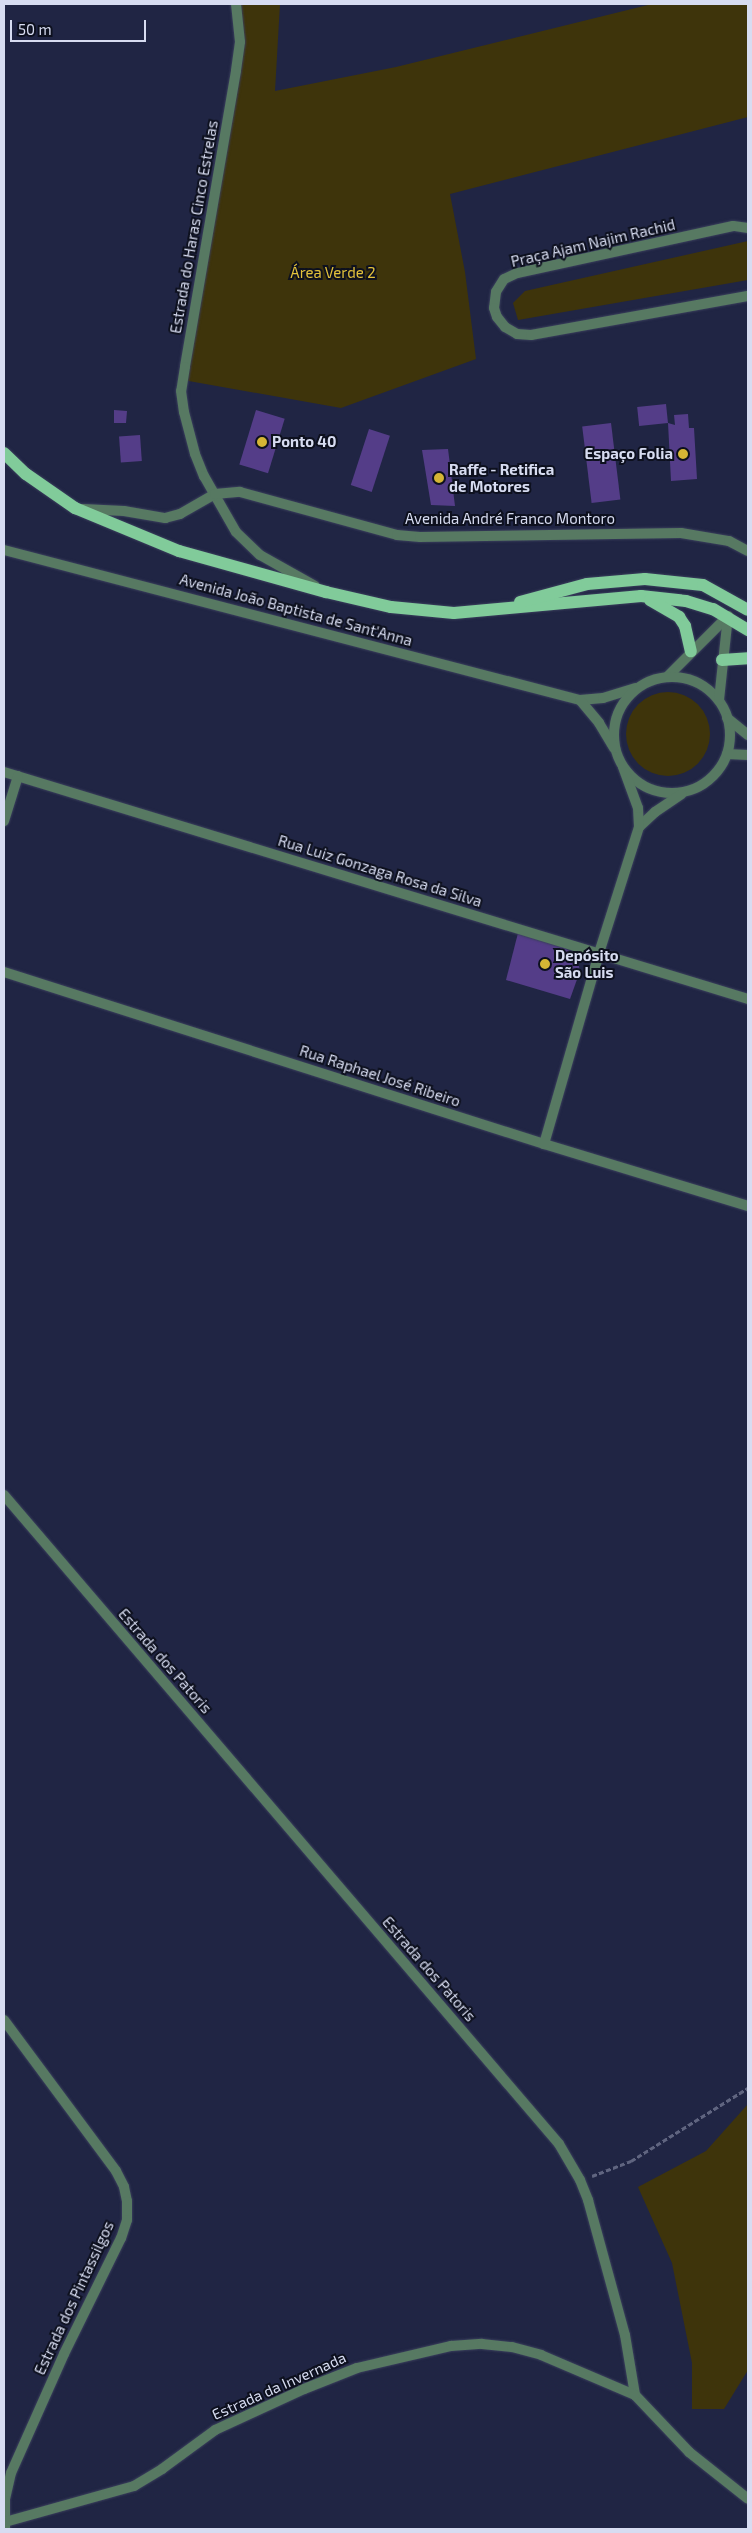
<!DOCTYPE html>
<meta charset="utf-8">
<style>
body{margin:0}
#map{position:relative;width:752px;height:2533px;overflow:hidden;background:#202544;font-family:"Exo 2",sans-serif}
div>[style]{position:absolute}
.green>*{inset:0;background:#3e340b}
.round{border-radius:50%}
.building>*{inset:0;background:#543d88;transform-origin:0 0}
.path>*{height:3px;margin-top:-1.5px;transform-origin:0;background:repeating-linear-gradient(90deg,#606580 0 5px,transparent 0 7.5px)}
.roads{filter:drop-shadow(0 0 1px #3a3f5c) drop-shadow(0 0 1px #3a3f5c)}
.street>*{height:10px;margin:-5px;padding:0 5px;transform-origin:5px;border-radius:5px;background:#577962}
.street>.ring{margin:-5px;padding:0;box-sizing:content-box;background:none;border:10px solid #577962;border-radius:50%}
.primary>*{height:12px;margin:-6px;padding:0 6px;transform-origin:6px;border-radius:6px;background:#81cb9a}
.dots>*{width:14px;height:14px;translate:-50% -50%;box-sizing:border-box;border:2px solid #0d101e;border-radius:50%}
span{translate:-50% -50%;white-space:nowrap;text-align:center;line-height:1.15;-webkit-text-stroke:4px #0d101e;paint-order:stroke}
.street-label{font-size:15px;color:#d7dcf1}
.park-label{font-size:15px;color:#e3c23b}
.poi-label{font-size:15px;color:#d7dcf1;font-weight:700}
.left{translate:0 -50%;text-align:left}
.right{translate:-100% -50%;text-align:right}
.frame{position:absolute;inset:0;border:5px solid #d7dcf1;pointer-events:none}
.scale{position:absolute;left:10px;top:20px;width:136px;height:22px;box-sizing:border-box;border:2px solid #d7dcf1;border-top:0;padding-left:6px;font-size:15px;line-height:18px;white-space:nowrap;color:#d7dcf1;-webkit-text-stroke:4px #0d101e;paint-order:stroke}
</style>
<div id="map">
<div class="green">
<i style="clip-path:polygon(236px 4px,280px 4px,275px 91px,396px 67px,652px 4px,748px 4px,748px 117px,450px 194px,465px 272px,476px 359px,341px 408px,183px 380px,236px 71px)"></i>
<i style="clip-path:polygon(748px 241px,748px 280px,518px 320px,513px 303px,525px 291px)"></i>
<i class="round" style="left:626px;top:692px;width:84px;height:84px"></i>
<i style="clip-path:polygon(748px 2104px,748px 2370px,724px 2409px,692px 2409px,692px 2363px,672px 2263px,638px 2187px,706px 2151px)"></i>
</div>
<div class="building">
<i style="left:666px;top:404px;width:19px;height:29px;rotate:84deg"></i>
<i style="clip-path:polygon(114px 410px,127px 411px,126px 423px,114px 423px)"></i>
<i style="left:256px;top:410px;width:30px;height:57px;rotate:17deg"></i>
<i style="clip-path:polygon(688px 414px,689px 428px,694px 428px,697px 479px,671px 481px,668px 423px,675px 425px,674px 415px)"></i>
<i style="left:611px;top:423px;width:77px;height:29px;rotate:83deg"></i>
<i style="left:369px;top:429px;width:22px;height:59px;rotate:18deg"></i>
<i style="left:140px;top:435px;width:26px;height:21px;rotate:86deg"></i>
<i style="clip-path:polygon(448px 449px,455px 506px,431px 505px,422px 450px)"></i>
<i style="clip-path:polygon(518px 933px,563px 947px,577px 956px,580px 971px,570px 999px,506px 980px)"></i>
</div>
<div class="path">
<i style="left:592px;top:2176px;width:42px;rotate:-21deg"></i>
<i style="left:631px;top:2161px;width:138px;rotate:-32deg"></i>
</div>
<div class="roads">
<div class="street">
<i style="left:236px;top:4px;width:38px;rotate:84deg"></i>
<i style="left:240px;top:42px;width:29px;rotate:98deg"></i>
<i style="left:236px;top:71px;width:300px;rotate:99.8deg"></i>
<i style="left:185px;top:367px;width:24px;rotate:99deg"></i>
<i style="left:181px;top:391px;width:21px;rotate:82deg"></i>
<i style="left:184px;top:412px;width:43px;rotate:75.3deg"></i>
<i style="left:195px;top:454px;width:24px;rotate:68deg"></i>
<i style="left:204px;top:476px;width:64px;rotate:60.3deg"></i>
<i style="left:236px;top:532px;width:33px;rotate:44deg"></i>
<i style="left:260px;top:555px;width:63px;rotate:29.4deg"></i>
<i style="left:748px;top:228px;width:15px;rotate:-172deg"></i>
<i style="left:733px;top:226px;width:221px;rotate:167.7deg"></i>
<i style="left:517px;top:273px;width:14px;rotate:155deg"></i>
<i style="left:504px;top:279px;width:15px;rotate:122deg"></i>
<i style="left:496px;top:292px;width:16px;rotate:97deg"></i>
<i style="left:494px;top:308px;width:9px;rotate:72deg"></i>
<i style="left:497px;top:317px;width:13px;rotate:51deg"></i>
<i style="left:505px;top:327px;width:14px;rotate:30deg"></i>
<i style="left:517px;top:334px;width:14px;rotate:4deg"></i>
<i style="left:531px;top:335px;width:220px;rotate:-10.2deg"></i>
<i style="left:83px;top:509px;width:41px;rotate:2.8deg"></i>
<i style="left:124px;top:511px;width:42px;rotate:9.7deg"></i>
<i style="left:165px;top:518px;width:16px;rotate:-15deg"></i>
<i style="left:180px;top:514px;width:40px;rotate:-29.7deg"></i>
<i style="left:215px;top:494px;width:25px;rotate:-5deg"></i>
<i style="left:240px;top:492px;width:163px;rotate:15.3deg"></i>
<i style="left:397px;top:535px;width:23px;rotate:5deg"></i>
<i style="left:420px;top:537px;width:261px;rotate:-0.9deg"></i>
<i style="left:681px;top:533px;width:49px;rotate:9.5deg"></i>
<i style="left:729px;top:541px;width:21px;rotate:28deg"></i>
<i style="left:4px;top:550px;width:595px;rotate:14.6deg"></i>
<i style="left:580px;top:700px;width:23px;rotate:-5deg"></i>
<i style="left:603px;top:698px;width:34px;rotate:-17deg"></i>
<i style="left:668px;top:676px;width:85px;rotate:-45deg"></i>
<i class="ring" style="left:614px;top:677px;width:106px;height:106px"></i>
<i style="left:580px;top:700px;width:30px;rotate:50deg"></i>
<i style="left:599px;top:723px;width:29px;rotate:59deg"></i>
<i style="left:719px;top:700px;width:84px;rotate:-83.9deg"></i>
<i style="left:727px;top:718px;width:27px;rotate:39deg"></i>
<i style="left:727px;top:754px;width:21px;rotate:3deg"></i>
<i style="left:4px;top:772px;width:778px;rotate:16.97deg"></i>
<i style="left:4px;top:821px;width:47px;rotate:-72.7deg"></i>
<i style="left:639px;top:827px;width:22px;rotate:-43deg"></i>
<i style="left:655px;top:812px;width:32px;rotate:-34deg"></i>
<i style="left:4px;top:972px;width:567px;rotate:17.67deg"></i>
<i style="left:544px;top:1144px;width:213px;rotate:16.9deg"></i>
<i style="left:544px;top:1144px;width:199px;rotate:-73.9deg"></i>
<i style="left:599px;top:953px;width:132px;rotate:-72.4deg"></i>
<i style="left:639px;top:827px;width:19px;rotate:-93deg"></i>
<i style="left:638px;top:808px;width:44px;rotate:-110.1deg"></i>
<i style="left:4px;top:1495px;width:854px;rotate:49.46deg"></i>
<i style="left:559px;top:2144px;width:42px;rotate:59.7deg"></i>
<i style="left:580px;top:2180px;width:22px;rotate:68deg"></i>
<i style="left:588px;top:2200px;width:140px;rotate:74.7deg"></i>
<i style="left:625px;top:2335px;width:61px;rotate:80.5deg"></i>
<i style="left:635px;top:2395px;width:79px;rotate:46.5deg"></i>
<i style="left:689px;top:2452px;width:75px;rotate:38.5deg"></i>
<i style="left:4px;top:2020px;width:188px;rotate:53.4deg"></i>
<i style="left:116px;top:2171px;width:18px;rotate:63deg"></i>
<i style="left:124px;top:2187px;width:14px;rotate:78deg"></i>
<i style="left:127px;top:2201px;width:19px;rotate:90deg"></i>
<i style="left:127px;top:2220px;width:19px;rotate:108deg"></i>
<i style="left:121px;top:2238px;width:129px;rotate:116.2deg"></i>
<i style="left:64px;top:2354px;width:130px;rotate:114deg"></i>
<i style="left:11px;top:2473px;width:28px;rotate:103deg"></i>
<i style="left:5px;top:2500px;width:28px;rotate:90deg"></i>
<i style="left:5px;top:2522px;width:134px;rotate:-15.6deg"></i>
<i style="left:134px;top:2486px;width:33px;rotate:-31deg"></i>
<i style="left:162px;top:2469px;width:66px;rotate:-36.3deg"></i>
<i style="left:215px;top:2430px;width:98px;rotate:-24.7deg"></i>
<i style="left:304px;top:2389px;width:57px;rotate:-21.6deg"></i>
<i style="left:357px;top:2368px;width:97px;rotate:-13.2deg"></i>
<i style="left:451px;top:2346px;width:31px;rotate:-4deg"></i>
<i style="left:482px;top:2344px;width:30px;rotate:6deg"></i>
<i style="left:512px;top:2347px;width:30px;rotate:15deg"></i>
<i style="left:541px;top:2355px;width:102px;rotate:23.1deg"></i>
</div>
<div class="primary">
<i style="left:4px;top:453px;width:30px;rotate:44deg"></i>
<i style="left:26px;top:474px;width:60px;rotate:34.8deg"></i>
<i style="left:75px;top:508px;width:113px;rotate:22.5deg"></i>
<i style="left:179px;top:551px;width:153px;rotate:15.6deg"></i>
<i style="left:326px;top:592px;width:67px;rotate:13deg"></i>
<i style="left:391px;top:607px;width:63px;rotate:5.4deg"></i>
<i style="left:454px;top:613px;width:188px;rotate:-5.2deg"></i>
<i style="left:641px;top:596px;width:45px;rotate:6.3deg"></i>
<i style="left:686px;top:601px;width:28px;rotate:17deg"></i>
<i style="left:713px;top:609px;width:41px;rotate:31deg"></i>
<i style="left:650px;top:600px;width:34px;rotate:30deg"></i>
<i style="left:679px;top:617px;width:11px;rotate:56deg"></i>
<i style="left:685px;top:626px;width:26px;rotate:77deg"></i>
<i style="left:520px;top:602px;width:69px;rotate:-15deg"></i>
<i style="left:587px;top:584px;width:58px;rotate:-4.9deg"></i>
<i style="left:645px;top:579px;width:58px;rotate:5.9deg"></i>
<i style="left:703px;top:585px;width:51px;rotate:29.1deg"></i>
<i style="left:722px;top:660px;width:26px;rotate:-4deg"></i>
</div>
</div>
<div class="dots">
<i style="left:262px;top:442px;background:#d5b535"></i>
<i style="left:683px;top:454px;background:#d5b535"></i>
<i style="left:439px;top:478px;background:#d5b535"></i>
<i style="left:545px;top:964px;background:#d5b535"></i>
</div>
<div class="street-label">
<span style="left:194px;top:227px;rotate:-80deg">Estrada do Haras Cinco Estrelas</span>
<span style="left:593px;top:243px;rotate:-13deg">Praça Ajam Najim Rachid</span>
<span style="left:510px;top:519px">Avenida André Franco Montoro</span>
<span style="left:296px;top:610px;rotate:15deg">Avenida João Baptista de Sant'Anna</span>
<span style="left:380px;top:871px;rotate:17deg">Rua Luiz Gonzaga Rosa da Silva</span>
<span style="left:380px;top:1076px;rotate:18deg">Rua Raphael José Ribeiro</span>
<span style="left:165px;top:1661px;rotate:49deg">Estrada dos Patoris</span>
<span style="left:429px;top:1969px;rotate:49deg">Estrada dos Patoris</span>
<span style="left:74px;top:2298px;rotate:-65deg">Estrada dos Pintassilgos</span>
<span style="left:279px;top:2386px;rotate:-24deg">Estrada da Invernada</span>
</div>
<div class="park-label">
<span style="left:333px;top:273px">Área Verde 2</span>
</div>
<div class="poi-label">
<span class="left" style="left:272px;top:442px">Ponto 40</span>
<span class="right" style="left:673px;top:454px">Espaço Folia</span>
<span class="left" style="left:449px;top:478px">Raffe - Retifica<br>de Motores</span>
<span class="left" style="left:555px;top:964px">Depósito<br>São Luis</span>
</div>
<div class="frame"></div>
<div class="scale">50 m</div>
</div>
